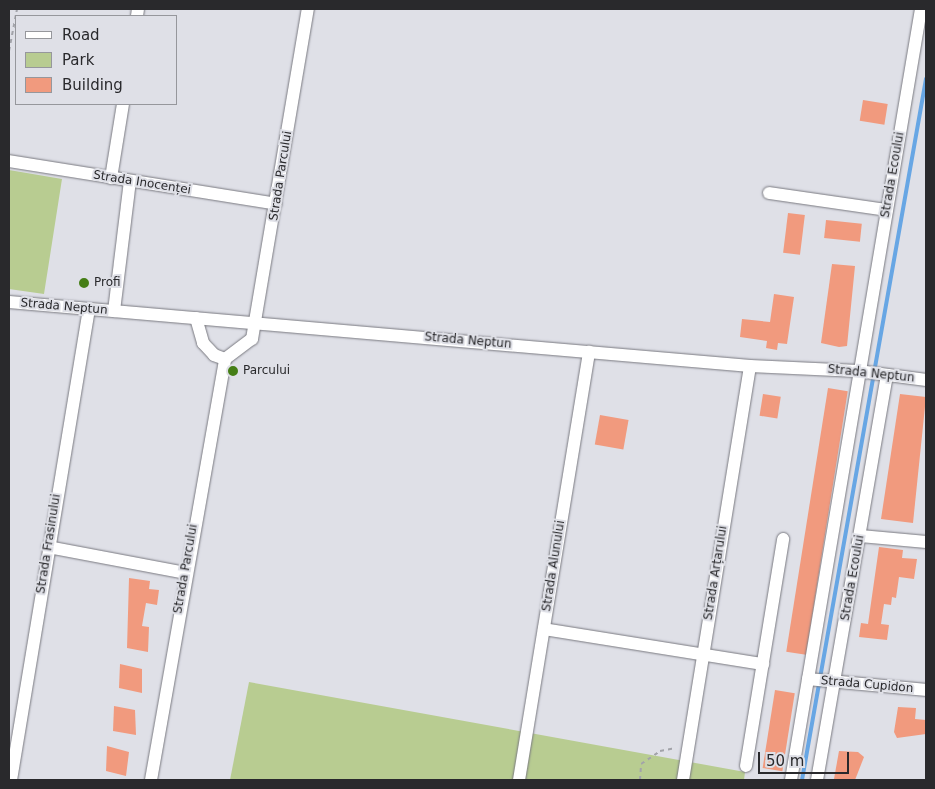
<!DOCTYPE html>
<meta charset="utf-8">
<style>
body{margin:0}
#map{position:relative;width:935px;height:789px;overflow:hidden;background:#dfe0e7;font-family:"DejaVu Sans",sans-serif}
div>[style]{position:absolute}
.green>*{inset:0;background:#b8cc91}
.stream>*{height:4px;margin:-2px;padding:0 2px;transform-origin:2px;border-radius:2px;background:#67a6e4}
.building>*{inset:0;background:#f19a7e;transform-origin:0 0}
.path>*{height:2px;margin-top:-1px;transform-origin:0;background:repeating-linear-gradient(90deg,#a2a3a9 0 4px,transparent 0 8px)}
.roads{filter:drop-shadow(0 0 1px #797980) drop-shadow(0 0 1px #797980)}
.minor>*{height:12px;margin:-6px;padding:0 6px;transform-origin:6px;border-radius:6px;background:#fff}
.dots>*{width:14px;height:14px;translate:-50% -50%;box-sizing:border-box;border:2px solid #dfe0e7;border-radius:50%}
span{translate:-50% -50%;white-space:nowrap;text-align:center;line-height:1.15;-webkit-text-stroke:4px #dfe0e7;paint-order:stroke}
.street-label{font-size:12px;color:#29292c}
.poi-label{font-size:12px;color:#29292c}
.left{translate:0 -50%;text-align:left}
.frame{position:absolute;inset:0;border:10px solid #29292c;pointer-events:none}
.legend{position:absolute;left:15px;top:15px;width:162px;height:90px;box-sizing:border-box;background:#dfe0e7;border:1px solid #96979c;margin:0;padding:6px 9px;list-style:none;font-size:15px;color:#29292c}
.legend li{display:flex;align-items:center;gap:10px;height:25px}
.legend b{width:25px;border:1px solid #96979c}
.scale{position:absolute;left:758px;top:752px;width:91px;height:22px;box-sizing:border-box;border:2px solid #29292c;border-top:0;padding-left:6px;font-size:15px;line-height:18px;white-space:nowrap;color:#29292c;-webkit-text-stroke:4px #dfe0e7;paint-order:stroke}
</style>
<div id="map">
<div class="green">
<i style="clip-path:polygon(9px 170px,62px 179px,44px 294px,9px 289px)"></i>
<i style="clip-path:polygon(249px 682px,745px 772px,744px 780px,230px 780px)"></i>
</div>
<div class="stream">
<i style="left:802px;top:780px;width:712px;rotate:-79.97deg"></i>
</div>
<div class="building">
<i style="left:863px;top:100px;width:25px;height:21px;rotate:9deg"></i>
<i style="left:788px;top:213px;width:17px;height:40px;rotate:7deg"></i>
<i style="left:826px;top:220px;width:36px;height:18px;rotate:6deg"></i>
<i style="clip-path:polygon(832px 264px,855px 266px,847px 346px,839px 347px,821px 343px)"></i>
<i style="clip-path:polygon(774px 294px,794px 297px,787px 344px,778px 343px,777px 350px,766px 348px,767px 341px,740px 337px,742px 319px,770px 322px)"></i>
<i style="left:828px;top:388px;width:20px;height:267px;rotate:9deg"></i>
<i style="left:763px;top:394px;width:18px;height:22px;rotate:9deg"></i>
<i style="clip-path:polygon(900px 394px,926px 397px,913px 523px,881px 519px)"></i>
<i style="left:600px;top:415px;width:29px;height:30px;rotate:10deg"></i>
<i style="clip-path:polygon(879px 547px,903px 550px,902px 558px,917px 559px,914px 579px,899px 577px,896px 598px,892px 597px,891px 605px,884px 604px,881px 624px,889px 625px,887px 640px,859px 637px,861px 623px,868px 624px)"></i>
<i style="clip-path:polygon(129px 578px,150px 581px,149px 589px,159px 590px,157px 605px,146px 603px,142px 626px,149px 627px,148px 652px,127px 648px)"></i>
<i style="clip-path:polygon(120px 664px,142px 669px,142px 693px,119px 688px)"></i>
<i style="left:775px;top:690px;width:20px;height:79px;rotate:9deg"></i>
<i style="clip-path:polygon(114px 706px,135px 710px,136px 735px,113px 731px)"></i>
<i style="clip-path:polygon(898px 707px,916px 708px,915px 719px,926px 720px,926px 734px,897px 738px,894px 732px)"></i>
<i style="clip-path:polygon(107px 746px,129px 752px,126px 776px,106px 771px)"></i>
<i style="clip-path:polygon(839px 751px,858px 752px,864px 757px,855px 780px,834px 779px)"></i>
</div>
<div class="path">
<i style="left:9px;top:51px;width:43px;rotate:-79.2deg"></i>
<i style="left:640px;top:780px;width:16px;rotate:-86deg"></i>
<i style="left:641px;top:764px;width:23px;rotate:-34deg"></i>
<i style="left:660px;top:751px;width:16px;rotate:-11deg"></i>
</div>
<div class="roads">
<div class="minor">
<i style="left:137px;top:16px;width:7px;rotate:-82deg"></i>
<i style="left:9px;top:161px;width:270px;rotate:9.1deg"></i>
<i style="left:111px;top:178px;width:75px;rotate:-80.8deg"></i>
<i style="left:769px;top:193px;width:119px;rotate:8.2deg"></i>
<i style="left:9px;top:302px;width:744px;rotate:4.94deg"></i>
<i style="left:750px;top:366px;width:108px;rotate:2.7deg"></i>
<i style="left:858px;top:371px;width:69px;rotate:7.5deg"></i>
<i style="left:114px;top:311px;width:131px;rotate:-83deg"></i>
<i style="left:196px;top:318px;width:26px;rotate:74deg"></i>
<i style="left:203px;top:343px;width:16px;rotate:47deg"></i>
<i style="left:214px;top:355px;width:12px;rotate:20deg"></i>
<i style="left:225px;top:359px;width:34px;rotate:-37deg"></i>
<i style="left:252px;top:339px;width:335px;rotate:-80.4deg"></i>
<i style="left:861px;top:536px;width:65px;rotate:5.3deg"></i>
<i style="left:48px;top:547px;width:139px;rotate:10.7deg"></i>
<i style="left:544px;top:629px;width:222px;rotate:9.1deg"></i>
<i style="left:808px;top:679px;width:119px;rotate:5.3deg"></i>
<i style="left:746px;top:766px;width:230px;rotate:-80.7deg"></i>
<i style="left:11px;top:780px;width:477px;rotate:-80.6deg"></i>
<i style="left:151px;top:780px;width:427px;rotate:-80deg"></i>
<i style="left:519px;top:780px;width:434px;rotate:-80.7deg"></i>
<i style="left:683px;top:780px;width:419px;rotate:-80.8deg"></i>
<i style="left:791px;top:780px;width:782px;rotate:-80.43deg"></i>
<i style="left:817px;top:780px;width:411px;rotate:-80.2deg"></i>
</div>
</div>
<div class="dots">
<i style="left:84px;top:283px;background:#457e16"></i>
<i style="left:233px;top:371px;background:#457e16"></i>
</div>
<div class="street-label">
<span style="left:893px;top:175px;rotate:-80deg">Strada Ecoului</span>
<span style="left:281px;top:176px;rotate:-81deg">Strada Parcului</span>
<span style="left:142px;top:183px;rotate:9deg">Strada Inocenței</span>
<span style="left:64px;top:307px;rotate:5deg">Strada Neptun</span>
<span style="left:468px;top:341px;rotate:5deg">Strada Neptun</span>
<span style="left:871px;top:374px;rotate:6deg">Strada Neptun</span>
<span style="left:49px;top:544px;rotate:-81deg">Strada Frasinului</span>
<span style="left:554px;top:566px;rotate:-81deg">Strada Alunului</span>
<span style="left:186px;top:569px;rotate:-80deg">Strada Parcului</span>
<span style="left:716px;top:573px;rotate:-81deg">Strada Arțarului</span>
<span style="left:853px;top:578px;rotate:-80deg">Strada Ecoului</span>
<span style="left:867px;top:685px;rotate:5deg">Strada Cupidon</span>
</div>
<div class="poi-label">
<span class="left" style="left:94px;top:283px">Profi</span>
<span class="left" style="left:243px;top:371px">Parcului</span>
</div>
<div class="frame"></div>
<ul class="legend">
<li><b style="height:6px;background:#fff"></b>Road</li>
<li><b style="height:14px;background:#b8cc91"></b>Park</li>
<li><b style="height:14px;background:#f19a7e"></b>Building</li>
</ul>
<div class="scale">50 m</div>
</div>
